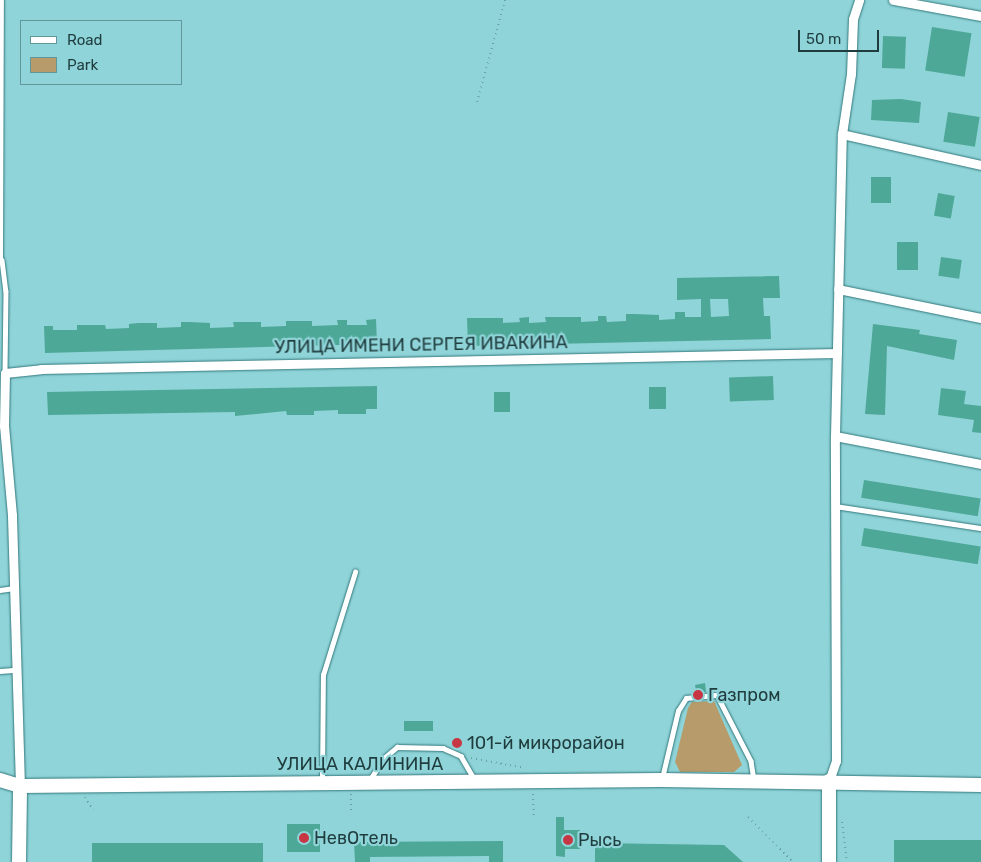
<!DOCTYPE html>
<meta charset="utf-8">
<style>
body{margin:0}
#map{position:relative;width:981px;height:862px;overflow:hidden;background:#8fd4d8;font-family:Rubik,sans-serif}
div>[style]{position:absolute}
.green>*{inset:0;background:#b79b6b}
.building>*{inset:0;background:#4ea898;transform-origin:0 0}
.path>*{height:2px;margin-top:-1px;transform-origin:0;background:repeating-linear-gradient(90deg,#69a1a4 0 1px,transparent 0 5px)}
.roads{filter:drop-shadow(0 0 1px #32787c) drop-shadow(0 0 1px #32787c)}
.service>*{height:4.5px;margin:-2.25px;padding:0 2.25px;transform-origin:2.25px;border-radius:2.25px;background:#fff}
.minor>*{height:9px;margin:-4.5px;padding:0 4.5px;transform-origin:4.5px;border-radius:4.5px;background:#fff}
.secondary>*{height:14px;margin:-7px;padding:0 7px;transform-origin:7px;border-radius:7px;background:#fff}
.dots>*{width:14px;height:14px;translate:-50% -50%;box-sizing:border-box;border:2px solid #8fd4d8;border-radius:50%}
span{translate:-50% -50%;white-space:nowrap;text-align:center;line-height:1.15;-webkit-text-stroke:4.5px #8fd4d8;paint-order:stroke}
.street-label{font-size:18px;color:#1f3c3e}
.poi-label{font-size:18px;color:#1f3c3e}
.left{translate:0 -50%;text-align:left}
.legend{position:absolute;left:20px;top:20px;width:162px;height:65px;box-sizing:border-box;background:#8fd4d8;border:1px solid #62979a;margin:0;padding:6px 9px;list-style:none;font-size:15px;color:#1f3c3e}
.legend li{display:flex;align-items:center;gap:10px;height:25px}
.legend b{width:25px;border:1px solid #62979a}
.scale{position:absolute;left:798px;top:30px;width:81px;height:22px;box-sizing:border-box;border:2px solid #1f3c3e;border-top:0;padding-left:6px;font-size:15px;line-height:18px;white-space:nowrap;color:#1f3c3e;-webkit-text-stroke:4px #8fd4d8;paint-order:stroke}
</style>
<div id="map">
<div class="green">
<i style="clip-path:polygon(714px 701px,742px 765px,734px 772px,680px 772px,675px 762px,688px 708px,692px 702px)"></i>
</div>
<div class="building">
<i style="left:932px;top:27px;width:40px;height:44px;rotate:9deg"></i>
<i style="left:883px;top:36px;width:23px;height:32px;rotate:2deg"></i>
<i style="clip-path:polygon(901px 99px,921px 102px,919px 123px,871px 120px,872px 100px)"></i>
<i style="left:948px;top:112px;width:32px;height:30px;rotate:9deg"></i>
<i style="left:871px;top:177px;width:20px;height:26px"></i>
<i style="left:938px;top:193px;width:17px;height:23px;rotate:10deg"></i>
<i style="left:897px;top:242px;width:21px;height:28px"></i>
<i style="left:941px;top:257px;width:21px;height:19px;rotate:8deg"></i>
<i style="clip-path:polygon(evenodd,779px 276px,780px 298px,763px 298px,764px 316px,770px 316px,771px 339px,468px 346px,467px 318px,503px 318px,503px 323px,520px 322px,519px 318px,529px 317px,529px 323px,546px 322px,545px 317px,581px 317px,581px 322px,598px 321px,598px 316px,606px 316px,607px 322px,626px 321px,626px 314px,635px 314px,659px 315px,659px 320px,675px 319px,675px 312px,685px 312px,685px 317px,701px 317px,701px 299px,677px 300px,677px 278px,779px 276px,710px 299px,728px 299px,729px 316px,711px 317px,710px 299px)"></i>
<i style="clip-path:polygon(376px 319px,377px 344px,45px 353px,44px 326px,53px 326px,53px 330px,77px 330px,77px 325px,105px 325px,106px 329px,129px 328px,129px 324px,138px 323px,157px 323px,157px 328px,181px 327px,181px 322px,190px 322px,210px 323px,210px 328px,234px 327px,233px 322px,261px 322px,261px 327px,286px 326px,286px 321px,312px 321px,312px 326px,338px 325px,337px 320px,347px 320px,347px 325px,367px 325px,366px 320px)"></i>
<i style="clip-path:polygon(873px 324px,920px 330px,919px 334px,957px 340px,954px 360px,887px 346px,885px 415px,865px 414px)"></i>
<i style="left:773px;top:376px;width:24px;height:44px;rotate:88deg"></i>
<i style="clip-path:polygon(377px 386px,377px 409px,366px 409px,366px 414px,338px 414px,338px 410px,314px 411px,314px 415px,287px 415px,286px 411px,235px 416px,235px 412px,48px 415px,47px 392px)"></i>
<i style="left:649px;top:387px;width:17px;height:22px"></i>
<i style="clip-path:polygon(941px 388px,966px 391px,964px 404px,981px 406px,981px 433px,972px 432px,974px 420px,938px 415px)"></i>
<i style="left:510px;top:392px;width:20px;height:16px;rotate:90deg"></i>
<i style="left:864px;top:480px;width:118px;height:18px;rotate:9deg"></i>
<i style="left:864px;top:528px;width:118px;height:18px;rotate:9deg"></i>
<i style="clip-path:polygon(705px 683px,706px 692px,692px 693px,696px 691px,695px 685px)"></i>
<i style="left:404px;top:721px;width:29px;height:10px"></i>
<i style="clip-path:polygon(556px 817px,564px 817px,564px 830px,580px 830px,580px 849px,565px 849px,565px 857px,556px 856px)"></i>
<i style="left:287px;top:824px;width:33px;height:28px"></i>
<i style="left:981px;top:840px;width:22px;height:87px;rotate:90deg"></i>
<i style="clip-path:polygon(503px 841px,503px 862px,489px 862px,489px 856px,370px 857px,370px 862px,355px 862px,354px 842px)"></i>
<i style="left:92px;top:843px;width:171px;height:28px"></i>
<i style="clip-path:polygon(595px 843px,724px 845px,743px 862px,595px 862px)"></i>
</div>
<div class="path">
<i style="left:477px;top:102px;width:106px;rotate:-74.6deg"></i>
<i style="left:471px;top:758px;width:55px;rotate:10.5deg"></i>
<i style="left:356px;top:770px;width:15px;rotate:-23deg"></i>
<i style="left:351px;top:794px;width:20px;rotate:90deg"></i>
<i style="left:533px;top:794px;width:25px;rotate:88deg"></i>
<i style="left:85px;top:797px;width:15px;rotate:58deg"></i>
<i style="left:748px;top:817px;width:64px;rotate:45deg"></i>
<i style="left:842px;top:822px;width:40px;rotate:82.9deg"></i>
</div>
<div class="roads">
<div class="service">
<i style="left:0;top:260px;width:260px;rotate:-89.8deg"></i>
<i style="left:2px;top:260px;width:31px;rotate:83deg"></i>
<i style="left:6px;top:291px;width:82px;rotate:90.7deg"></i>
<i style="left:835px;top:506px;width:148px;rotate:8.6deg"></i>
<i style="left:0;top:590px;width:14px;rotate:-8deg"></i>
<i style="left:0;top:671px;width:16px;rotate:-4deg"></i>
<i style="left:662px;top:778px;width:69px;rotate:-76.6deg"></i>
<i style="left:678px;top:711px;width:15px;rotate:-58deg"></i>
<i style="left:686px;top:698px;width:31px;rotate:-6deg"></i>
<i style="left:717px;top:695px;width:74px;rotate:62.7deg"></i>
<i style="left:751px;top:761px;width:18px;rotate:81deg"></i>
<i style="left:322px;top:781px;width:106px;rotate:-89.5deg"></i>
<i style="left:323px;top:675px;width:108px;rotate:-72.7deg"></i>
<i style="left:369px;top:781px;width:27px;rotate:-57deg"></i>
<i style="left:384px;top:758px;width:17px;rotate:-40deg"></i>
<i style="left:397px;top:747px;width:46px;rotate:1.2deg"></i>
<i style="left:443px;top:748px;width:20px;rotate:24deg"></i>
<i style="left:461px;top:756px;width:28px;rotate:60deg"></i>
</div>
<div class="minor">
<i style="left:893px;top:0;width:89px;rotate:10.3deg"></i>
<i style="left:842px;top:134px;width:142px;rotate:12.6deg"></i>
<i style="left:838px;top:289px;width:146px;rotate:11.5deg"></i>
<i style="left:835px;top:436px;width:149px;rotate:10.9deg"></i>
<i style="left:829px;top:781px;width:21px;rotate:-71deg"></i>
<i style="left:836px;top:761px;width:325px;rotate:-90.2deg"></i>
<i style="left:835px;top:436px;width:302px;rotate:-88.7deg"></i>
<i style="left:842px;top:134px;width:61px;rotate:-81.5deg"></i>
<i style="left:851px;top:74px;width:55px;rotate:-87.9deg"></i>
<i style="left:853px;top:19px;width:20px;rotate:-72deg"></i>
<i style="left:20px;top:786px;width:271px;rotate:-91.7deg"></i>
<i style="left:12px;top:515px;width:89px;rotate:-95.1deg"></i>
<i style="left:4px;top:426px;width:53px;rotate:-88.9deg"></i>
<i style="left:5px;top:373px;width:36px;rotate:-6deg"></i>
<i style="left:41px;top:369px;width:796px;rotate:-1.15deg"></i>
</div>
<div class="secondary">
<i style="left:0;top:780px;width:21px;rotate:17deg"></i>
<i style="left:20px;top:786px;width:641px;rotate:-0.54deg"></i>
<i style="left:661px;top:780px;width:320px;rotate:0.9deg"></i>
<i style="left:829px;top:781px;width:81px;rotate:90deg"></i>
<i style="left:19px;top:862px;width:76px;rotate:-89.2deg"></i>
</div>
</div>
<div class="dots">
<i style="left:698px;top:695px;background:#c63643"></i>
<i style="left:457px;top:743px;background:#c63643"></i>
<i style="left:304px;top:838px;background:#c63643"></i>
<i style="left:568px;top:840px;background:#c63643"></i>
</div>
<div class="street-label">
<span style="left:421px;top:345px;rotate:-1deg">УЛИЦА ИМЕНИ СЕРГЕЯ ИВАКИНА</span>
<span style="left:360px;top:764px">УЛИЦА КАЛИНИНА</span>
</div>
<div class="poi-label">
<span class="left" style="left:708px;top:695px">Газпром</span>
<span class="left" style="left:467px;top:743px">101-й микрорайон</span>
<span class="left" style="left:314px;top:838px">НевОтель</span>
<span class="left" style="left:578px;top:840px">Рысь</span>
</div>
<ul class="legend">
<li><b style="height:6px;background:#fff"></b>Road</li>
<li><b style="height:14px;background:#b79b6b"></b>Park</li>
</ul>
<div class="scale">50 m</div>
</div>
